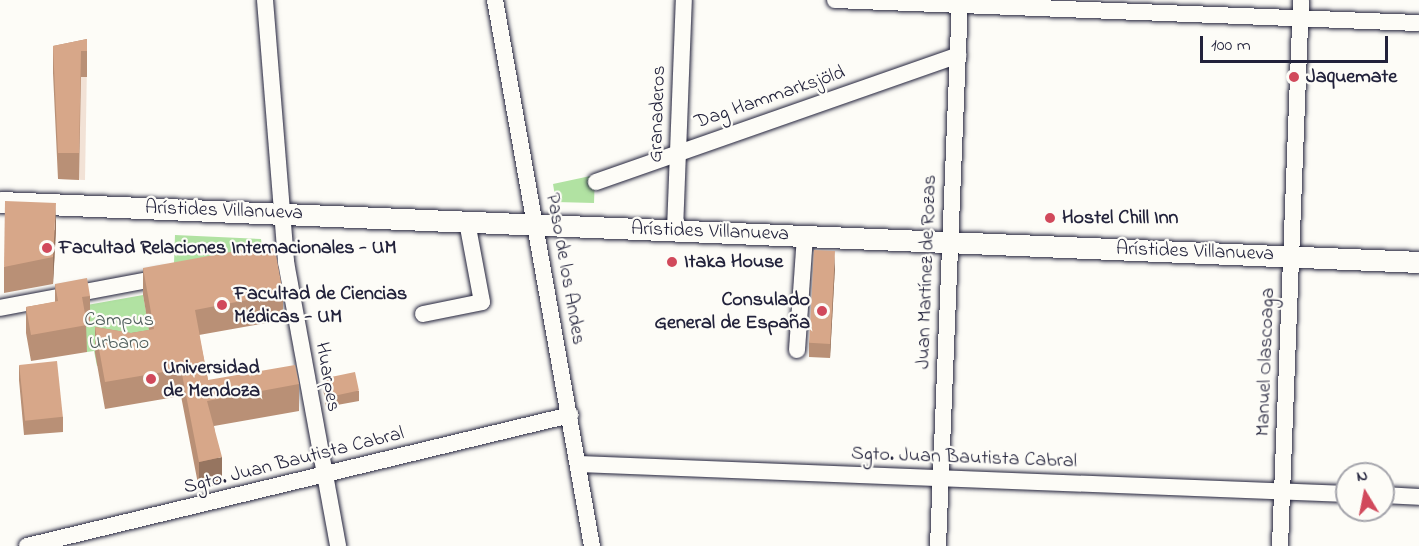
<!DOCTYPE html>
<meta charset="utf-8">
<style>
body{margin:0}
#map{position:relative;width:1419px;height:546px;overflow:hidden;background:#fdfcf7;font-family:"Indie Flower",sans-serif}
div>[style]{position:absolute}
.built>*{inset:0;background:#f2e2d6}
.green>*{inset:0;background:#b1e2a2}
.roads{filter:drop-shadow(0 0 2px #22223b) drop-shadow(0 0 2px #22223b)}
.minor>*{height:16px;margin:-8px;padding:0 8px;transform-origin:8px;border-radius:8px;background:#fdfcf7}
.major>*{height:21px;margin:-10.5px;padding:0 10.5px;transform-origin:10.5px;border-radius:10.5px;background:#fdfcf7}
.wall>*{inset:0;background:#b99076}
.shaded-wall>*{inset:0;background:#967560}
.building>*{inset:0;background:#d7a789;transform-origin:0 0}
.dots>*{width:16px;height:16px;translate:-50% -50%;box-sizing:border-box;border:3px solid #fdfcf7;border-radius:50%}
span{translate:-50% -50%;white-space:nowrap;text-align:center;line-height:1.15;-webkit-text-stroke:4.5px #fdfcf7;paint-order:stroke}
.poi-label{font-size:20px;color:#22223b;font-weight:700}
.left{translate:0 -50%;text-align:left}
.right{translate:-100% -50%;text-align:right}
.street-label{font-size:20px;color:#22223b}
.park-label{font-size:20px;color:#4d5c5a}
.north{position:absolute;left:1335px;top:462px;width:60px;height:60px;box-sizing:border-box;background:#fdfcf7;border:2px solid #a5a5ac;border-radius:50%;rotate:350deg;font-size:16px;font-weight:700;line-height:24px;text-align:center;color:#22223b}
.north::after{content:'';display:block;margin:auto;width:21px;height:27px;background:#d1495b;clip-path:polygon(50% 0,100% 100%,50% 72%,0 100%)}
.scale{position:absolute;left:1200px;top:36px;width:188px;height:27px;box-sizing:border-box;border:3px solid #22223b;border-top:0;padding-left:8px;font-size:18px;line-height:21px;white-space:nowrap;color:#22223b;-webkit-text-stroke:4px #fdfcf7;paint-order:stroke}
</style>
<div id="map">
<div class="built">
<i style="clip-path:polygon(87px 65px,85px 180px,58px 179px,57px 72px)"></i>
</div>
<div class="green">
<i style="clip-path:polygon(595px 175px,594px 203px,556px 202px,553px 184px)"></i>
<i style="clip-path:polygon(175px 235px,261px 239px,262px 247px,174px 263px)"></i>
<i style="clip-path:polygon(143px 295px,154px 356px,97px 366px,94px 351px,87px 352px,82px 324px,87px 305px)"></i>
</div>
<div class="roads">
<div class="minor">
<i style="left:265px;top:0;width:263px;rotate:85.4deg"></i>
<i style="left:286px;top:262px;width:289px;rotate:79.6deg"></i>
<i style="left:495px;top:0;width:555px;rotate:79.93deg"></i>
<i style="left:835px;top:0;width:584px;rotate:2.26deg"></i>
<i style="left:596px;top:182px;width:384px;rotate:-19.3deg"></i>
<i style="left:675px;top:230px;width:230px;rotate:-87.8deg"></i>
<i style="left:0;top:308px;width:167px;rotate:-10.7deg"></i>
<i style="left:423px;top:314px;width:60px;rotate:-11.5deg"></i>
<i style="left:482px;top:302px;width:81px;rotate:-100.6deg"></i>
<i style="left:797px;top:350px;width:114px;rotate:-86deg"></i>
<i style="left:579px;top:464px;width:769px;rotate:2.24deg"></i>
<i style="left:1383px;top:495px;width:36px;rotate:3deg"></i>
<i style="left:27px;top:546px;width:559px;rotate:-13.56deg"></i>
<i style="left:938px;top:546px;width:546px;rotate:-87.69deg"></i>
<i style="left:1280px;top:546px;width:546px;rotate:-87.8deg"></i>
</div>
<div class="major">
<i style="left:0;top:202px;width:1420px;rotate:2.42deg"></i>
</div>
</div>
<div class="wall">
<i style="clip-path:polygon(87px 39px,87px 77px,81px 77px,79px 180px,58px 179px,53px 73px,53px 46px)"></i>
<i style="clip-path:polygon(56px 229px,53px 284px,4px 293px,4px 267px)"></i>
<i style="clip-path:polygon(835px 266px,830px 358px,809px 357px,809px 343px)"></i>
<i style="clip-path:polygon(143px 268px,283px 293px,283px 320px,199px 335px,208px 380px,299px 384px,299px 411px,214px 426px,222px 483px,199px 489px,181px 396px,105px 409px,95px 353px,95px 327px,131px 333px,149px 330px,143px 295px)"></i>
<i style="clip-path:polygon(55px 284px,90px 296px,90px 322px,86px 323px,87px 352px,31px 361px,26px 333px,26px 307px,55px 302px)"></i>
<i style="clip-path:polygon(19px 365px,63px 417px,63px 432px,24px 435px,19px 380px)"></i>
<i style="clip-path:polygon(323px 378px,359px 391px,359px 401px,326px 407px,323px 388px)"></i>
</div>
<div class="shaded-wall">
<i style="clip-path:polygon(56px 203px,56px 229px,53px 284px,53px 257px)"></i>
<i style="clip-path:polygon(835px 251px,835px 266px,830px 358px,830px 344px)"></i>
<i style="clip-path:polygon(222px 457px,222px 483px,199px 489px,199px 462px)"></i>
</div>
<div class="building">
<i style="clip-path:polygon(87px 39px,87px 51px,81px 51px,79px 153px,58px 153px,53px 46px)"></i>
<i style="clip-path:polygon(5px 201px,56px 203px,53px 257px,4px 267px)"></i>
<i style="clip-path:polygon(274px 244px,283px 293px,195px 310px,208px 380px,295px 365px,299px 384px,207px 401px,222px 457px,199px 462px,181px 369px,105px 382px,95px 327px,131px 333px,154px 329px,143px 268px)"></i>
<i style="left:814px;top:250px;width:21px;height:93px;rotate:3deg"></i>
<i style="clip-path:polygon(87px 278px,90px 296px,82px 297px,87px 325px,31px 335px,26px 307px,58px 301px,55px 284px)"></i>
<i style="left:57px;top:361px;width:56px;height:38px;rotate:84deg"></i>
<i style="left:355px;top:372px;width:19px;height:33px;rotate:78deg"></i>
</div>
<div class="dots">
<i style="left:1294px;top:77px;background:#d1495b"></i>
<i style="left:1050px;top:218px;background:#d1495b"></i>
<i style="left:47px;top:248px;background:#d1495b"></i>
<i style="left:672px;top:262px;background:#d1495b"></i>
<i style="left:222px;top:305px;background:#d1495b"></i>
<i style="left:822px;top:311px;background:#d1495b"></i>
<i style="left:151px;top:379px;background:#d1495b"></i>
</div>
<div class="poi-label">
<span class="left" style="left:1306px;top:77px">Jaquemate</span>
<span class="left" style="left:1062px;top:218px">Hostel Chill Inn</span>
<span class="left" style="left:59px;top:248px">Facultad Relaciones Internacionales - UM</span>
<span class="left" style="left:684px;top:262px">Itaka House</span>
<span class="left" style="left:234px;top:306px">Facultad de Ciencias<br>Médicas - UM</span>
<span class="right" style="left:810px;top:312px">Consulado<br>General de España</span>
<span class="left" style="left:163px;top:380px">Universidad<br>de Mendoza</span>
</div>
<div class="street-label">
<span style="left:770px;top:98px;rotate:-19deg">Dag Hammarksjöld</span>
<span style="left:658px;top:114px;rotate:-88deg">Granaderos</span>
<span style="left:224px;top:211px;rotate:2deg">Arístides Villanueva</span>
<span style="left:710px;top:232px;rotate:2deg">Arístides Villanueva</span>
<span style="left:1195px;top:252px;rotate:2deg">Arístides Villanueva</span>
<span style="left:565px;top:269px;rotate:80deg">Paso de los Andes</span>
<span style="left:927px;top:272px;rotate:-88deg">Juan Martínez de Rozas</span>
<span style="left:1266px;top:362px;rotate:-88deg">Manuel Olascoaga</span>
<span style="left:327px;top:377px;rotate:80deg">Huarpes</span>
<span style="left:964px;top:458px;rotate:2deg">Sgto. Juan Bautista Cabral</span>
<span style="left:294px;top:461px;rotate:-14deg">Sgto. Juan Bautista Cabral</span>
</div>
<div class="park-label">
<span style="left:119px;top:332px">Campus<br>Urbano</span>
</div>
<div class="north">N</div>
<div class="scale">100 m</div>
</div>
